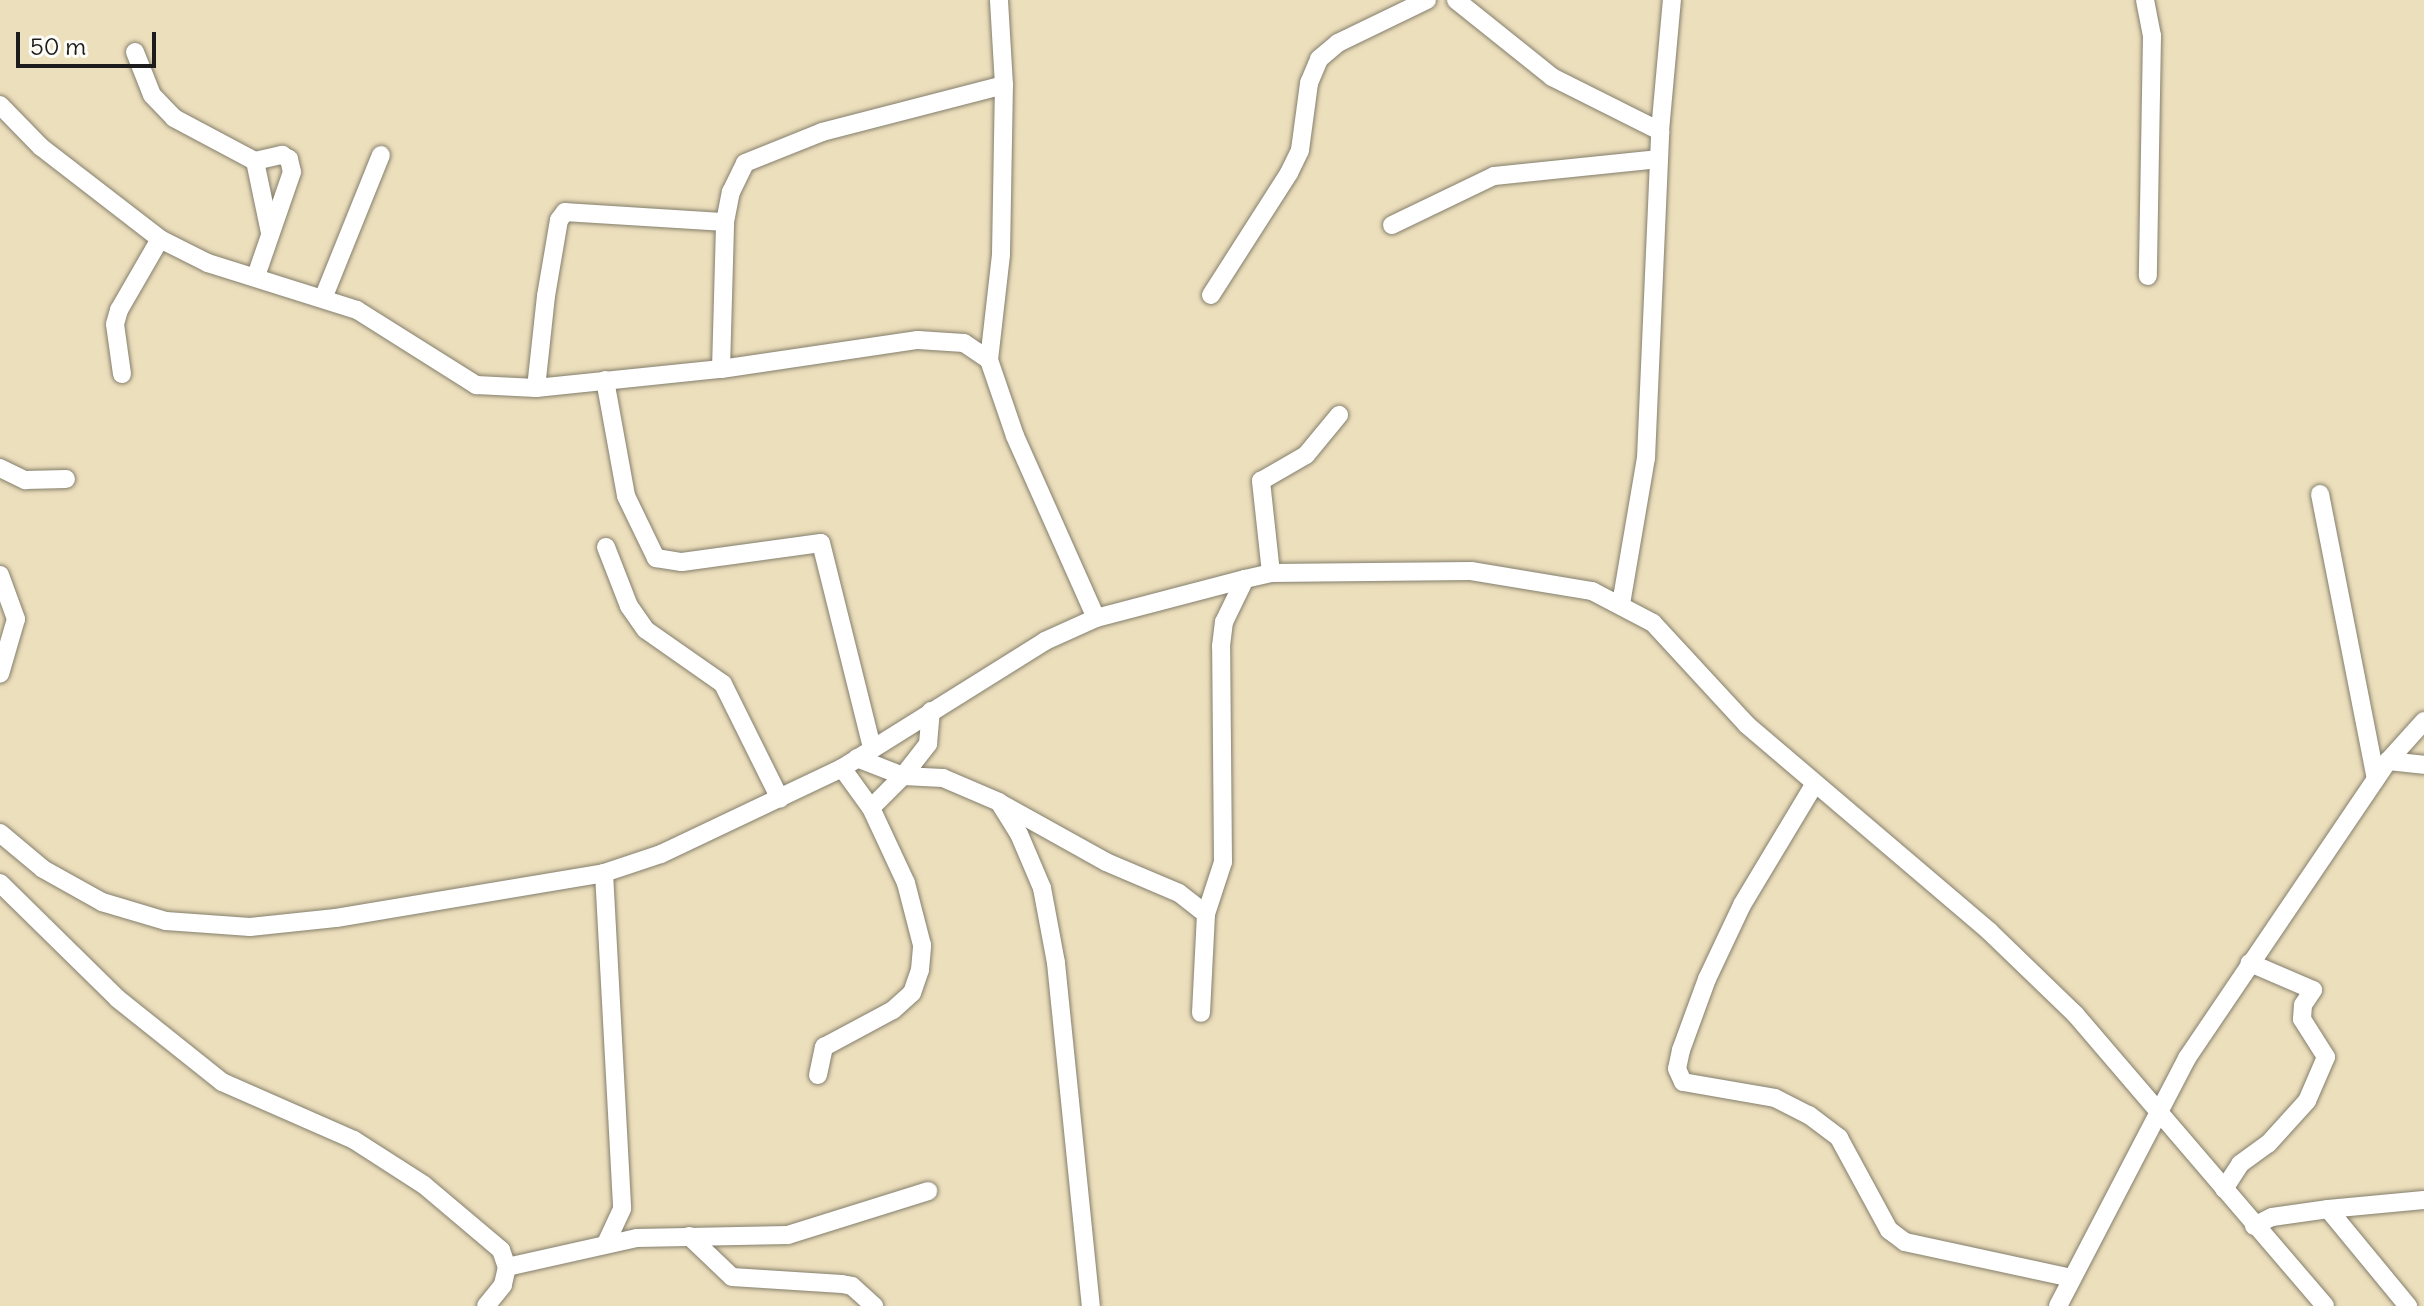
<!DOCTYPE html>
<style>
body{margin:0}
#map{position:relative;width:2424px;height:1306px;overflow:hidden;background:#ecdfbc;font-family:Delius,sans-serif}
div>[style]{position:absolute}
.roads{filter:drop-shadow(0 0 2px #847e6c) drop-shadow(0 0 2px #847e6c)}
.minor>*{height:18px;margin:-9px;padding:0 9px;transform-origin:9px;border-radius:9px;background:#fff}
span{translate:-50% -50%;white-space:nowrap;text-align:center;line-height:1.15;-webkit-text-stroke:6px #fdfcf7;paint-order:stroke}
.scale{position:absolute;left:16px;top:32px;width:140px;height:36px;box-sizing:border-box;border:4px solid #1c1c1c;border-top:0;padding-left:10px;font-size:24px;line-height:28px;white-space:nowrap;color:#1c1c1c;-webkit-text-stroke:6px #fdfcf7;paint-order:stroke}
</style>
<div id="map">
<div class="roads">
<div class="minor">
<i style="left:1456px;top:0;width:123px;rotate:38.7deg"></i>
<i style="left:1552px;top:77px;width:121px;rotate:26.6deg"></i>
<i style="left:2145px;top:0;width:37px;rotate:79deg"></i>
<i style="left:2152px;top:36px;width:240px;rotate:91deg"></i>
<i style="left:135px;top:52px;width:46px;rotate:68.4deg"></i>
<i style="left:152px;top:95px;width:32px;rotate:46deg"></i>
<i style="left:174px;top:118px;width:92px;rotate:28deg"></i>
<i style="left:255px;top:161px;width:28px;rotate:-13deg"></i>
<i style="left:282px;top:155px;width:8px;rotate:30deg"></i>
<i style="left:289px;top:159px;width:13px;rotate:77deg"></i>
<i style="left:292px;top:172px;width:110px;rotate:109.1deg"></i>
<i style="left:0;top:105px;width:59px;rotate:45.7deg"></i>
<i style="left:41px;top:147px;width:150px;rotate:37.7deg"></i>
<i style="left:160px;top:239px;width:54px;rotate:26.6deg"></i>
<i style="left:208px;top:263px;width:156px;rotate:17.5deg"></i>
<i style="left:357px;top:310px;width:141px;rotate:32.2deg"></i>
<i style="left:476px;top:385px;width:60px;rotate:2.9deg"></i>
<i style="left:536px;top:388px;width:186px;rotate:-5.9deg"></i>
<i style="left:721px;top:369px;width:199px;rotate:-8.4deg"></i>
<i style="left:918px;top:340px;width:46px;rotate:3.7deg"></i>
<i style="left:964px;top:343px;width:30px;rotate:34deg"></i>
<i style="left:989px;top:360px;width:80px;rotate:71.1deg"></i>
<i style="left:1015px;top:436px;width:199px;rotate:66deg"></i>
<i style="left:255px;top:161px;width:74px;rotate:78.2deg"></i>
<i style="left:1392px;top:225px;width:113px;rotate:-25.7deg"></i>
<i style="left:1494px;top:176px;width:166px;rotate:-5.9deg"></i>
<i style="left:1211px;top:295px;width:145px;rotate:-57.4deg"></i>
<i style="left:1289px;top:173px;width:25px;rotate:-64deg"></i>
<i style="left:1300px;top:150px;width:68px;rotate:-82.3deg"></i>
<i style="left:1309px;top:83px;width:26px;rotate:-67deg"></i>
<i style="left:1319px;top:59px;width:25px;rotate:-40deg"></i>
<i style="left:1338px;top:43px;width:99px;rotate:-25.8deg"></i>
<i style="left:324px;top:296px;width:152px;rotate:-68deg"></i>
<i style="left:989px;top:360px;width:107px;rotate:-83.5deg"></i>
<i style="left:1001px;top:254px;width:169px;rotate:-89deg"></i>
<i style="left:1004px;top:85px;width:85px;rotate:-93.4deg"></i>
<i style="left:721px;top:369px;width:147px;rotate:-88.4deg"></i>
<i style="left:725px;top:222px;width:31px;rotate:-79deg"></i>
<i style="left:731px;top:192px;width:32px;rotate:-64deg"></i>
<i style="left:745px;top:163px;width:83px;rotate:-21.9deg"></i>
<i style="left:822px;top:132px;width:188px;rotate:-14.5deg"></i>
<i style="left:122px;top:374px;width:50px;rotate:-98deg"></i>
<i style="left:115px;top:324px;width:15px;rotate:-74deg"></i>
<i style="left:119px;top:310px;width:82px;rotate:-60deg"></i>
<i style="left:605px;top:380px;width:118px;rotate:79.7deg"></i>
<i style="left:626px;top:496px;width:69px;rotate:64.2deg"></i>
<i style="left:656px;top:558px;width:26px;rotate:9deg"></i>
<i style="left:682px;top:562px;width:140px;rotate:-7.8deg"></i>
<i style="left:821px;top:543px;width:211px;rotate:76deg"></i>
<i style="left:536px;top:388px;width:93px;rotate:-83.8deg"></i>
<i style="left:546px;top:296px;width:77px;rotate:-80.3deg"></i>
<i style="left:559px;top:220px;width:10px;rotate:-53deg"></i>
<i style="left:565px;top:212px;width:160px;rotate:3.6deg"></i>
<i style="left:0;top:468px;width:28px;rotate:26deg"></i>
<i style="left:25px;top:480px;width:41px;rotate:-1.4deg"></i>
<i style="left:2320px;top:494px;width:290px;rotate:78.9deg"></i>
<i style="left:606px;top:547px;width:63px;rotate:68.7deg"></i>
<i style="left:629px;top:606px;width:29px;rotate:55deg"></i>
<i style="left:646px;top:630px;width:94px;rotate:35deg"></i>
<i style="left:723px;top:684px;width:128px;rotate:63.6deg"></i>
<i style="left:1271px;top:573px;width:93px;rotate:-96.2deg"></i>
<i style="left:1261px;top:481px;width:52px;rotate:-30deg"></i>
<i style="left:1306px;top:455px;width:52px;rotate:-50.5deg"></i>
<i style="left:0;top:575px;width:47px;rotate:70deg"></i>
<i style="left:16px;top:619px;width:57px;rotate:106.2deg"></i>
<i style="left:1621px;top:604px;width:148px;rotate:-80.3deg"></i>
<i style="left:1646px;top:458px;width:327px;rotate:-87.5deg"></i>
<i style="left:1660px;top:131px;width:132px;rotate:-84.8deg"></i>
<i style="left:857px;top:758px;width:49px;rotate:21.4deg"></i>
<i style="left:903px;top:776px;width:41px;rotate:-52deg"></i>
<i style="left:928px;top:744px;width:33px;rotate:-85deg"></i>
<i style="left:2388px;top:761px;width:36px;rotate:6deg"></i>
<i style="left:842px;top:768px;width:49px;rotate:54.1deg"></i>
<i style="left:871px;top:808px;width:45px;rotate:-45deg"></i>
<i style="left:903px;top:776px;width:40px;rotate:2.9deg"></i>
<i style="left:943px;top:778px;width:61px;rotate:23.2deg"></i>
<i style="left:999px;top:802px;width:38px;rotate:58deg"></i>
<i style="left:1019px;top:834px;width:59px;rotate:66.9deg"></i>
<i style="left:1042px;top:888px;width:76px;rotate:79.4deg"></i>
<i style="left:1056px;top:963px;width:345px;rotate:84.2deg"></i>
<i style="left:1814px;top:785px;width:140px;rotate:121deg"></i>
<i style="left:1742px;top:905px;width:82px;rotate:115.3deg"></i>
<i style="left:1707px;top:979px;width:76px;rotate:110.1deg"></i>
<i style="left:1681px;top:1050px;width:19px;rotate:102deg"></i>
<i style="left:1677px;top:1069px;width:14px;rotate:65deg"></i>
<i style="left:1683px;top:1082px;width:93px;rotate:9.9deg"></i>
<i style="left:1775px;top:1098px;width:38px;rotate:27deg"></i>
<i style="left:1809px;top:1115px;width:38px;rotate:37deg"></i>
<i style="left:1839px;top:1138px;width:105px;rotate:61.5deg"></i>
<i style="left:1889px;top:1230px;width:20px;rotate:37deg"></i>
<i style="left:1905px;top:1242px;width:171px;rotate:12.2deg"></i>
<i style="left:1002px;top:804px;width:119px;rotate:29.1deg"></i>
<i style="left:1106px;top:862px;width:79px;rotate:23deg"></i>
<i style="left:1179px;top:893px;width:34px;rotate:38deg"></i>
<i style="left:1206px;top:914px;width:99px;rotate:92.9deg"></i>
<i style="left:0;top:833px;width:56px;rotate:39.9deg"></i>
<i style="left:43px;top:869px;width:68px;rotate:29.2deg"></i>
<i style="left:102px;top:902px;width:67px;rotate:16.5deg"></i>
<i style="left:166px;top:921px;width:84px;rotate:4.1deg"></i>
<i style="left:250px;top:927px;width:86px;rotate:-6deg"></i>
<i style="left:336px;top:918px;width:272px;rotate:-9.5deg"></i>
<i style="left:604px;top:873px;width:60px;rotate:-18.4deg"></i>
<i style="left:661px;top:854px;width:200px;rotate:-25.4deg"></i>
<i style="left:842px;top:768px;width:239px;rotate:-32deg"></i>
<i style="left:1045px;top:641px;width:56px;rotate:-24.3deg"></i>
<i style="left:1096px;top:618px;width:154px;rotate:-14.7deg"></i>
<i style="left:1245px;top:579px;width:27px;rotate:-13deg"></i>
<i style="left:1271px;top:573px;width:200px;rotate:-0.6deg"></i>
<i style="left:1471px;top:571px;width:123px;rotate:9.4deg"></i>
<i style="left:1592px;top:591px;width:69px;rotate:27.7deg"></i>
<i style="left:1653px;top:623px;width:139px;rotate:47.3deg"></i>
<i style="left:1747px;top:725px;width:318px;rotate:40.4deg"></i>
<i style="left:1989px;top:931px;width:120px;rotate:44deg"></i>
<i style="left:2075px;top:1014px;width:384px;rotate:49.4deg"></i>
<i style="left:604px;top:873px;width:336px;rotate:86.9deg"></i>
<i style="left:622px;top:1209px;width:38px;rotate:115deg"></i>
<i style="left:0;top:883px;width:165px;rotate:44.5deg"></i>
<i style="left:118px;top:999px;width:133px;rotate:38.6deg"></i>
<i style="left:222px;top:1082px;width:144px;rotate:23.7deg"></i>
<i style="left:354px;top:1140px;width:83px;rotate:32.7deg"></i>
<i style="left:424px;top:1185px;width:101px;rotate:40.2deg"></i>
<i style="left:501px;top:1250px;width:18px;rotate:71deg"></i>
<i style="left:507px;top:1267px;width:18px;rotate:103deg"></i>
<i style="left:503px;top:1285px;width:27px;rotate:129deg"></i>
<i style="left:1206px;top:914px;width:55px;rotate:-71.9deg"></i>
<i style="left:1223px;top:862px;width:216px;rotate:-90.5deg"></i>
<i style="left:1221px;top:646px;width:24px;rotate:-83deg"></i>
<i style="left:1224px;top:622px;width:48px;rotate:-64deg"></i>
<i style="left:818px;top:1075px;width:29px;rotate:-78deg"></i>
<i style="left:824px;top:1047px;width:78px;rotate:-28.2deg"></i>
<i style="left:893px;top:1010px;width:25px;rotate:-42deg"></i>
<i style="left:912px;top:993px;width:24px;rotate:-71deg"></i>
<i style="left:920px;top:970px;width:25px;rotate:-85deg"></i>
<i style="left:922px;top:945px;width:64px;rotate:-104.5deg"></i>
<i style="left:906px;top:883px;width:83px;rotate:-115deg"></i>
<i style="left:2224px;top:1189px;width:30px;rotate:-57deg"></i>
<i style="left:2240px;top:1164px;width:34px;rotate:-36deg"></i>
<i style="left:2268px;top:1144px;width:58px;rotate:-47.8deg"></i>
<i style="left:2307px;top:1101px;width:48px;rotate:-66.6deg"></i>
<i style="left:2326px;top:1057px;width:45px;rotate:-122.3deg"></i>
<i style="left:2302px;top:1019px;width:14px;rotate:-86deg"></i>
<i style="left:2303px;top:1005px;width:18px;rotate:-56deg"></i>
<i style="left:2313px;top:990px;width:69px;rotate:-156.8deg"></i>
<i style="left:2328px;top:1209px;width:126px;rotate:50.5deg"></i>
<i style="left:2254px;top:1226px;width:20px;rotate:-27deg"></i>
<i style="left:2272px;top:1217px;width:57px;rotate:-8.1deg"></i>
<i style="left:2328px;top:1209px;width:96px;rotate:-5.4deg"></i>
<i style="left:689px;top:1236px;width:59px;rotate:43.6deg"></i>
<i style="left:732px;top:1277px;width:110px;rotate:3.6deg"></i>
<i style="left:842px;top:1284px;width:10px;rotate:11deg"></i>
<i style="left:852px;top:1286px;width:30px;rotate:42deg"></i>
<i style="left:507px;top:1267px;width:133px;rotate:-12.6deg"></i>
<i style="left:637px;top:1238px;width:151px;rotate:-1.1deg"></i>
<i style="left:788px;top:1235px;width:147px;rotate:-17.4deg"></i>
<i style="left:2058px;top:1306px;width:280px;rotate:-62.5deg"></i>
<i style="left:2187px;top:1058px;width:359px;rotate:-55.9deg"></i>
<i style="left:2388px;top:761px;width:54px;rotate:-48deg"></i>
</div>
</div>
<div class="scale">50 m</div>
</div>
